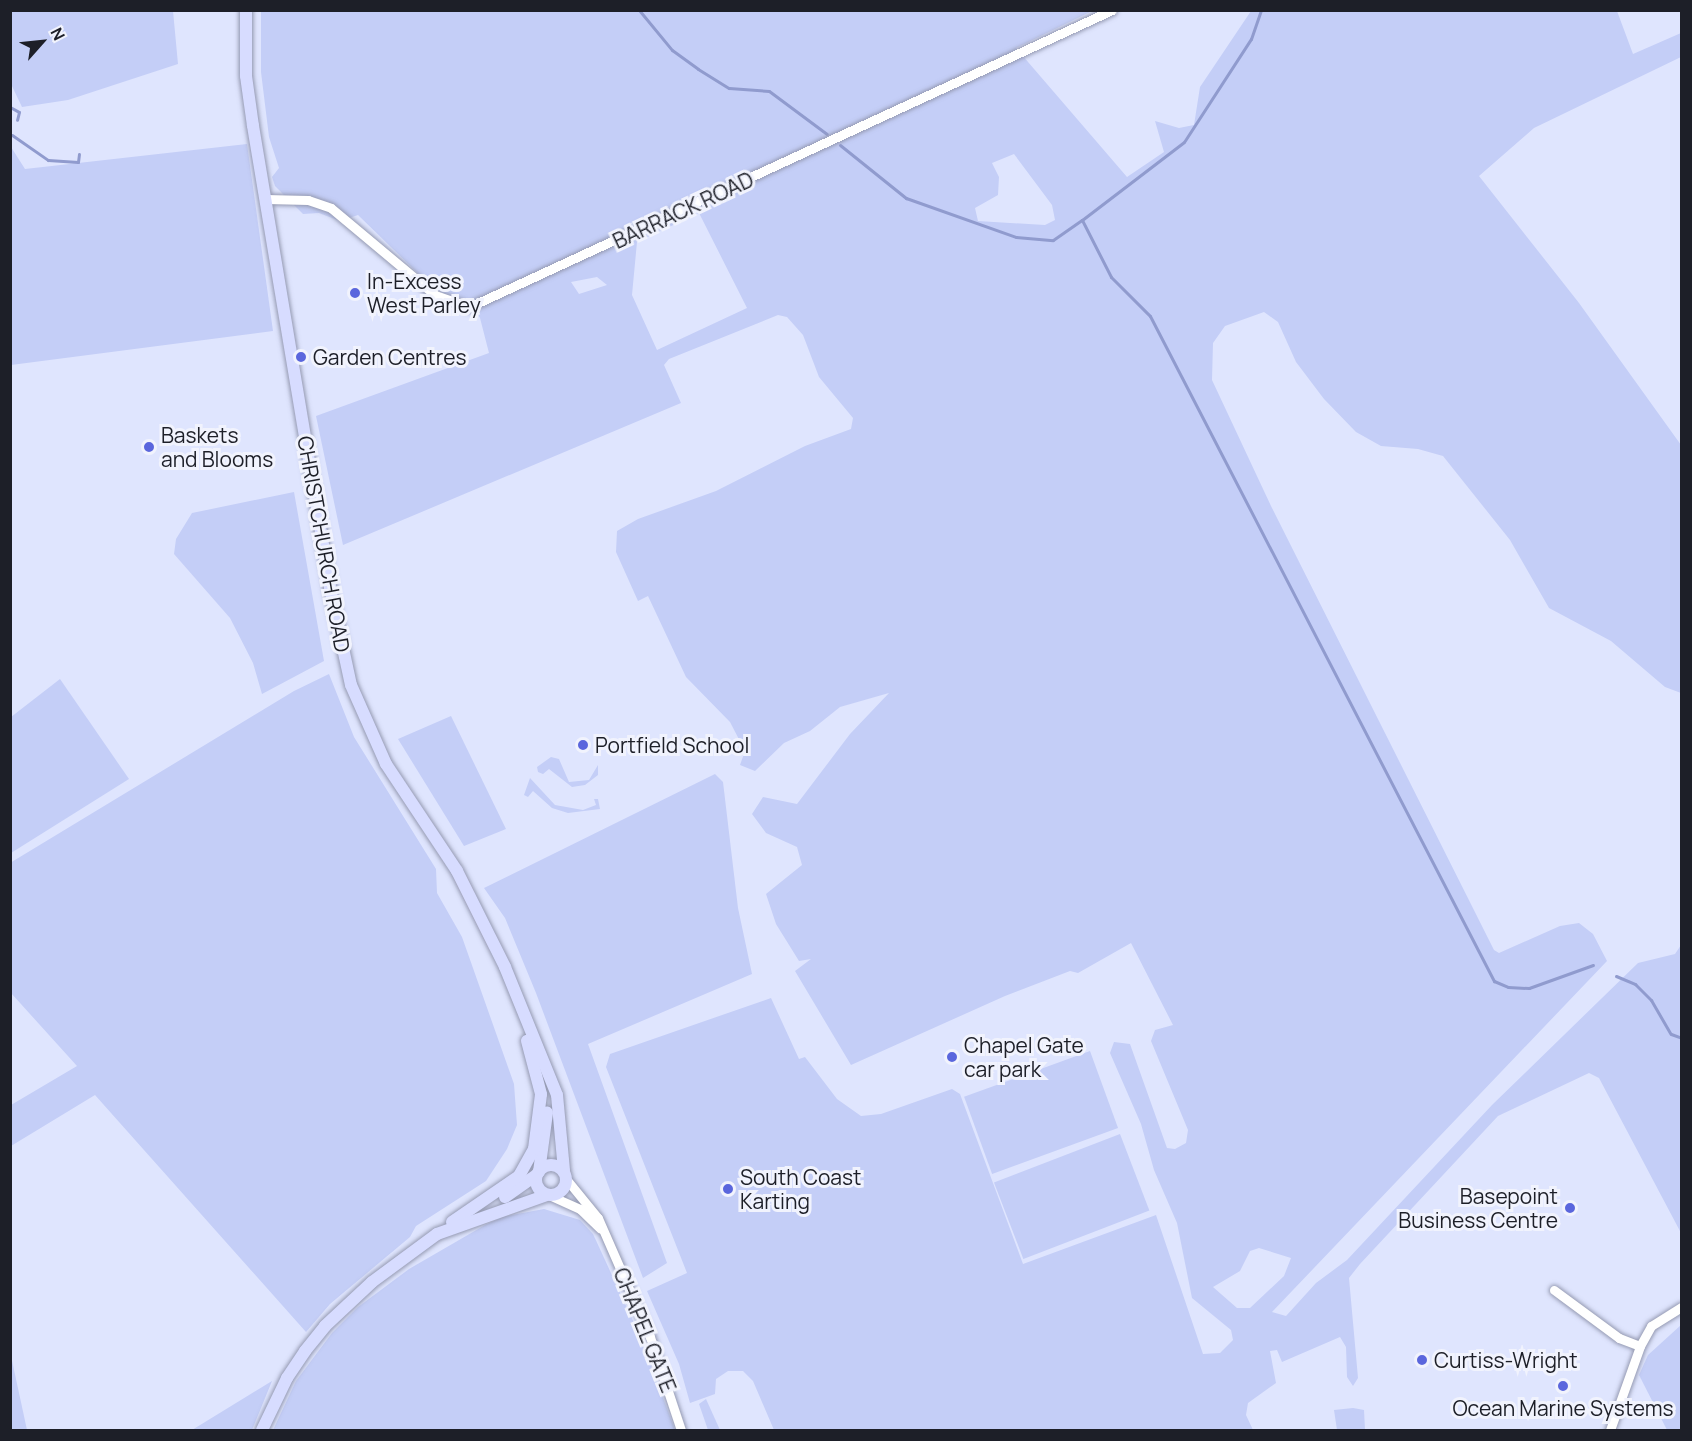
<!DOCTYPE html>
<style>
body{margin:0}
#map{position:relative;width:1692px;height:1441px;overflow:hidden;background:#dfe5fe;font-family:Manrope,sans-serif}
div>[style]{position:absolute}
.green>*{inset:0;background:#c4cef7;transform-origin:0 0}
.stream>*{height:3px;margin:-1.5px;padding:0 1.5px;transform-origin:1.5px;border-radius:1.5px;background:#909bce}
.roads{filter:drop-shadow(0 0 2px #959ab2) drop-shadow(0 0 2px #959ab2)}
.minor>*{height:9px;margin:-4.5px;padding:0 4.5px;transform-origin:4.5px;border-radius:4.5px;background:#fff}
.secondary>*{height:12px;margin:-6px;padding:0 6px;transform-origin:6px;border-radius:6px;background:#d7dcff}
.secondary>.ring{margin:-6px;padding:0;box-sizing:content-box;background:none;border:12px solid #d7dcff;border-radius:50%}
.dots>*{width:16px;height:16px;translate:-50% -50%;box-sizing:border-box;border:3px solid #f1f3fd;border-radius:50%}
span{translate:-50% -50%;white-space:nowrap;text-align:center;line-height:1.15;-webkit-text-stroke:6px #f1f3fd;paint-order:stroke}
.street-label{font-size:21px;color:#1d1f28}
.poi-label{font-size:21px;color:#1d1f28}
.left{translate:0 -50%;text-align:left}
.right{translate:-100% -50%;text-align:right}
.frame{position:absolute;inset:0;border:12px solid #1d1f28;pointer-events:none}
.north{position:absolute;left:12px;top:12px;width:60px;height:60px;-webkit-text-stroke:4px #f1f3fd;paint-order:stroke;rotate:63deg;font-size:16px;font-weight:700;line-height:24px;text-align:center;color:#1d1f28}
.north::after{content:'';display:block;margin:auto;width:21px;height:27px;background:#1d1f28;clip-path:polygon(50% 0,100% 100%,50% 72%,0 100%)}
</style>
<div id="map">
<div class="green">
<i style="clip-path:polygon(11px 10px,173px 11px,178px 64px,68px 100px,22px 107px,11px 84px)"></i>
<i style="clip-path:polygon(evenodd,261px 11px,1092px 11px,1016px 48px,1127px 177px,1164px 152px,1155px 121px,1179px 128px,1194px 125px,1200px 87px,1251px 11px,1617px 11px,1633px 54px,1681px 33px,1681px 57px,1534px 128px,1479px 176px,1579px 303px,1681px 445px,1681px 693px,1665px 687px,1611px 641px,1549px 608px,1510px 540px,1443px 456px,1418px 449px,1381px 446px,1356px 432px,1324px 399px,1296px 362px,1278px 322px,1264px 312px,1225px 326px,1213px 343px,1212px 380px,1271px 506px,1494px 950px,1499px 953px,1560px 926px,1579px 923px,1593px 934px,1607px 961px,1272px 1312px,1286px 1316px,1316px 1283px,1347px 1260px,1492px 1105px,1638px 963px,1675px 954px,1681px 945px,1681px 1233px,1599px 1078px,1589px 1073px,1498px 1116px,1360px 1264px,1349px 1278px,1358px 1378px,1353px 1386px,1347px 1377px,1346px 1347px,1340px 1337px,1282px 1362px,1277px 1350px,1270px 1351px,1276px 1383px,1248px 1403px,1246px 1415px,1253px 1430px,774px 1430px,753px 1381px,743px 1371px,728px 1371px,716px 1379px,715px 1394px,690px 1403px,679px 1364px,647px 1291px,687px 1273px,606px 1067px,610px 1054px,771px 998px,799px 1059px,805px 1057px,837px 1099px,861px 1116px,881px 1114px,952px 1089px,960px 1094px,1023px 1264px,1156px 1215px,1203px 1354px,1220px 1353px,1233px 1340px,1231px 1330px,1192px 1298px,1177px 1223px,1154px 1170px,1141px 1124px,1110px 1053px,1114px 1042px,1130px 1044px,1167px 1148px,1175px 1149px,1186px 1143px,1188px 1130px,1151px 1041px,1155px 1030px,1173px 1025px,1131px 943px,1078px 973px,1070px 971px,1005px 996px,851px 1065px,795px 971px,811px 959px,799px 961px,776px 924px,766px 894px,802px 865px,797px 847px,766px 833px,752px 814px,763px 797px,797px 804px,850px 734px,889px 693px,840px 707px,810px 731px,784px 743px,755px 771px,740px 765px,745px 751px,730px 722px,686px 677px,648px 596px,638px 601px,616px 552px,617px 531px,638px 519px,716px 491px,805px 446px,851px 429px,853px 418px,819px 377px,803px 335px,787px 317px,778px 315px,669px 359px,664px 365px,681px 403px,343px 545px,316px 416px,489px 353px,480px 318px,467px 299px,447px 296px,429px 284px,358px 215px,340px 221px,319px 213px,303px 214px,275px 186px,272px 177px,279px 168px,269px 137px,261px 72px,261px 11px,1014px 154px,1052px 205px,1055px 220px,1045px 225px,978px 221px,975px 208px,998px 195px,999px 177px,992px 163px,1014px 154px,261px 11px,699px 213px,747px 308px,657px 350px,632px 295px,637px 242px,699px 213px,261px 11px,597px 277px,607px 285px,579px 294px,571px 282px,597px 277px,261px 11px,1259px 1248px,1291px 1258px,1284px 1276px,1250px 1308px,1237px 1308px,1213px 1287px,1240px 1271px,1250px 1251px,1259px 1248px)"></i>
<i style="clip-path:polygon(247px 144px,273px 331px,11px 365px,11px 147px,25px 169px)"></i>
<i style="clip-path:polygon(294px 492px,324px 661px,262px 694px,253px 663px,230px 618px,174px 554px,176px 539px,192px 513px)"></i>
<i style="clip-path:polygon(329px 674px,354px 737px,436px 869px,437px 893px,462px 937px,514px 1084px,517px 1125px,507px 1149px,486px 1181px,416px 1226px,410px 1237px,330px 1304px,306px 1332px,95px 1095px,11px 1146px,11px 1105px,77px 1066px,11px 993px,10px 863px,294px 691px)"></i>
<i style="clip-path:polygon(60px 679px,129px 779px,11px 853px,11px 717px)"></i>
<i style="clip-path:polygon(451px 716px,506px 829px,464px 846px,398px 739px)"></i>
<i style="clip-path:polygon(551px 757px,559px 759px,569px 782px,589px 780px,598px 765px,598px 775px,585px 785px,572px 787px,549px 769px,543px 774px,538px 772px,537px 767px)"></i>
<i style="clip-path:polygon(715px 774px,723px 782px,738px 908px,752px 974px,588px 1044px,667px 1263px,643px 1278px,536px 993px,505px 918px,484px 888px)"></i>
<i style="clip-path:polygon(530px 778px,555px 805px,583px 810px,596px 805px,594px 799px,598px 799px,600px 809px,568px 813px,552px 808px,533px 791px,528px 797px,524px 795px)"></i>
<i style="left:1090px;top:1051px;width:82px;height:134px;rotate:70deg"></i>
<i style="left:1120px;top:1134px;width:82px;height:135px;rotate:69deg"></i>
<i style="clip-path:polygon(544px 1209px,580px 1220px,593px 1234px,640px 1336px,675px 1430px,273px 1430px,296px 1381px,332px 1333px,358px 1307px,409px 1269px,485px 1225px,502px 1217px)"></i>
<i style="clip-path:polygon(1681px 1325px,1681px 1430px,1667px 1430px,1639px 1375px,1648px 1355px)"></i>
<i style="clip-path:polygon(10px 1356px,11px 1356px,27px 1430px,11px 1430px)"></i>
<i style="clip-path:polygon(272px 1381px,252px 1430px,192px 1430px)"></i>
<i style="clip-path:polygon(706px 1399px,720px 1430px,708px 1430px,699px 1404px)"></i>
<i style="clip-path:polygon(1353px 1408px,1364px 1410px,1365px 1430px,1337px 1430px,1334px 1410px)"></i>
</div>
<div class="stream">
<i style="left:639px;top:10px;width:52px;rotate:50.5deg"></i>
<i style="left:672px;top:50px;width:32px;rotate:36deg"></i>
<i style="left:698px;top:69px;width:36px;rotate:32deg"></i>
<i style="left:729px;top:88px;width:40px;rotate:4.3deg"></i>
<i style="left:769px;top:91px;width:72px;rotate:36.6deg"></i>
<i style="left:10px;top:107px;width:10px;rotate:29deg"></i>
<i style="left:19px;top:112px;width:8px;rotate:104deg"></i>
<i style="left:12px;top:135px;width:44px;rotate:34.8deg"></i>
<i style="left:48px;top:160px;width:30px;rotate:4deg"></i>
<i style="left:78px;top:162px;width:8px;rotate:-83deg"></i>
<i style="left:840px;top:145px;width:85px;rotate:38.8deg"></i>
<i style="left:906px;top:198px;width:117px;rotate:19.5deg"></i>
<i style="left:1016px;top:237px;width:37px;rotate:5deg"></i>
<i style="left:1053px;top:240px;width:35px;rotate:-35deg"></i>
<i style="left:1082px;top:220px;width:64px;rotate:63deg"></i>
<i style="left:1111px;top:277px;width:55px;rotate:45deg"></i>
<i style="left:1150px;top:316px;width:749px;rotate:62.65deg"></i>
<i style="left:1494px;top:981px;width:15px;rotate:23deg"></i>
<i style="left:1508px;top:987px;width:21px;rotate:3deg"></i>
<i style="left:1529px;top:988px;width:68px;rotate:-19.8deg"></i>
<i style="left:1082px;top:220px;width:128px;rotate:-37.4deg"></i>
<i style="left:1184px;top:142px;width:123px;rotate:-57deg"></i>
<i style="left:1251px;top:39px;width:31px;rotate:-71deg"></i>
<i style="left:1616px;top:976px;width:21px;rotate:23deg"></i>
<i style="left:1635px;top:984px;width:23px;rotate:45deg"></i>
<i style="left:1651px;top:1000px;width:39px;rotate:60deg"></i>
<i style="left:1671px;top:1034px;width:12px;rotate:20deg"></i>
</div>
<div class="roads">
<div class="minor">
<i style="left:266px;top:199px;width:42px;rotate:1.4deg"></i>
<i style="left:308px;top:200px;width:24px;rotate:19deg"></i>
<i style="left:331px;top:208px;width:136px;rotate:39.9deg"></i>
<i style="left:435px;top:295px;width:36px;rotate:19deg"></i>
<i style="left:469px;top:307px;width:708px;rotate:-24.79deg"></i>
<i style="left:567px;top:1180px;width:49px;rotate:50.8deg"></i>
<i style="left:598px;top:1218px;width:130px;rotate:66.4deg"></i>
<i style="left:650px;top:1337px;width:98px;rotate:71.6deg"></i>
<i style="left:551px;top:1196px;width:32px;rotate:24deg"></i>
<i style="left:580px;top:1209px;width:28px;rotate:44deg"></i>
<i style="left:1554px;top:1290px;width:81px;rotate:36.4deg"></i>
<i style="left:1619px;top:1338px;width:22px;rotate:21deg"></i>
<i style="left:1610px;top:1430px;width:89px;rotate:-70.3deg"></i>
<i style="left:1640px;top:1346px;width:23px;rotate:-61deg"></i>
<i style="left:1651px;top:1326px;width:36px;rotate:-32deg"></i>
</div>
<div class="secondary">
<i style="left:246px;top:10px;width:66px;rotate:90deg"></i>
<i style="left:246px;top:76px;width:50px;rotate:82deg"></i>
<i style="left:253px;top:126px;width:468px;rotate:80.5deg"></i>
<i style="left:330px;top:588px;width:99px;rotate:77.8deg"></i>
<i style="left:351px;top:685px;width:86px;rotate:66.1deg"></i>
<i style="left:386px;top:764px;width:128px;rotate:56.4deg"></i>
<i style="left:457px;top:871px;width:107px;rotate:63.4deg"></i>
<i style="left:505px;top:967px;width:138px;rotate:67.9deg"></i>
<i style="left:557px;top:1095px;width:76px;rotate:84.7deg"></i>
<i class="ring" style="left:536px;top:1165px;width:18px;height:18px"></i>
<i style="left:539px;top:1172px;width:60px;rotate:-82.3deg"></i>
<i style="left:505px;top:1197px;width:39px;rotate:-35deg"></i>
<i style="left:452px;top:1222px;width:81px;rotate:-34.5deg"></i>
<i style="left:519px;top:1176px;width:31px;rotate:-61deg"></i>
<i style="left:534px;top:1149px;width:55px;rotate:-82.7deg"></i>
<i style="left:541px;top:1094px;width:55px;rotate:-104.8deg"></i>
<i style="left:262px;top:1430px;width:58px;rotate:-64.3deg"></i>
<i style="left:287px;top:1378px;width:32px;rotate:-56deg"></i>
<i style="left:305px;top:1351px;width:32px;rotate:-51deg"></i>
<i style="left:325px;top:1326px;width:64px;rotate:-43.1deg"></i>
<i style="left:372px;top:1282px;width:81px;rotate:-36.4deg"></i>
<i style="left:437px;top:1234px;width:117px;rotate:-19.5deg"></i>
</div>
</div>
<div class="dots">
<i style="left:355px;top:293px;background:#5a66dd"></i>
<i style="left:301px;top:357px;background:#5a66dd"></i>
<i style="left:149px;top:447px;background:#5a66dd"></i>
<i style="left:583px;top:745px;background:#5a66dd"></i>
<i style="left:952px;top:1057px;background:#5a66dd"></i>
<i style="left:728px;top:1189px;background:#5a66dd"></i>
<i style="left:1570px;top:1208px;background:#5a66dd"></i>
<i style="left:1422px;top:1360px;background:#5a66dd"></i>
<i style="left:1563px;top:1386px;background:#5a66dd"></i>
</div>
<div class="street-label">
<span style="left:683px;top:210px;rotate:-25deg">BARRACK ROAD</span>
<span style="left:324px;top:544px;rotate:80deg">CHRISTCHURCH ROAD</span>
<span style="left:645px;top:1330px;rotate:68deg">CHAPEL GATE</span>
</div>
<div class="poi-label">
<span class="left" style="left:367px;top:293px">In-Excess<br>West Parley</span>
<span class="left" style="left:313px;top:357px">Garden Centres</span>
<span class="left" style="left:161px;top:447px">Baskets<br>and Blooms</span>
<span class="left" style="left:595px;top:745px">Portfield School</span>
<span class="left" style="left:964px;top:1057px">Chapel Gate<br>car park</span>
<span class="left" style="left:740px;top:1189px">South Coast<br>Karting</span>
<span class="right" style="left:1558px;top:1208px">Basepoint<br>Business Centre</span>
<span class="left" style="left:1434px;top:1360px">Curtiss-Wright</span>
<span style="left:1563px;top:1408px">Ocean Marine Systems</span>
</div>
<div class="frame"></div>
<div class="north">N</div>
</div>
